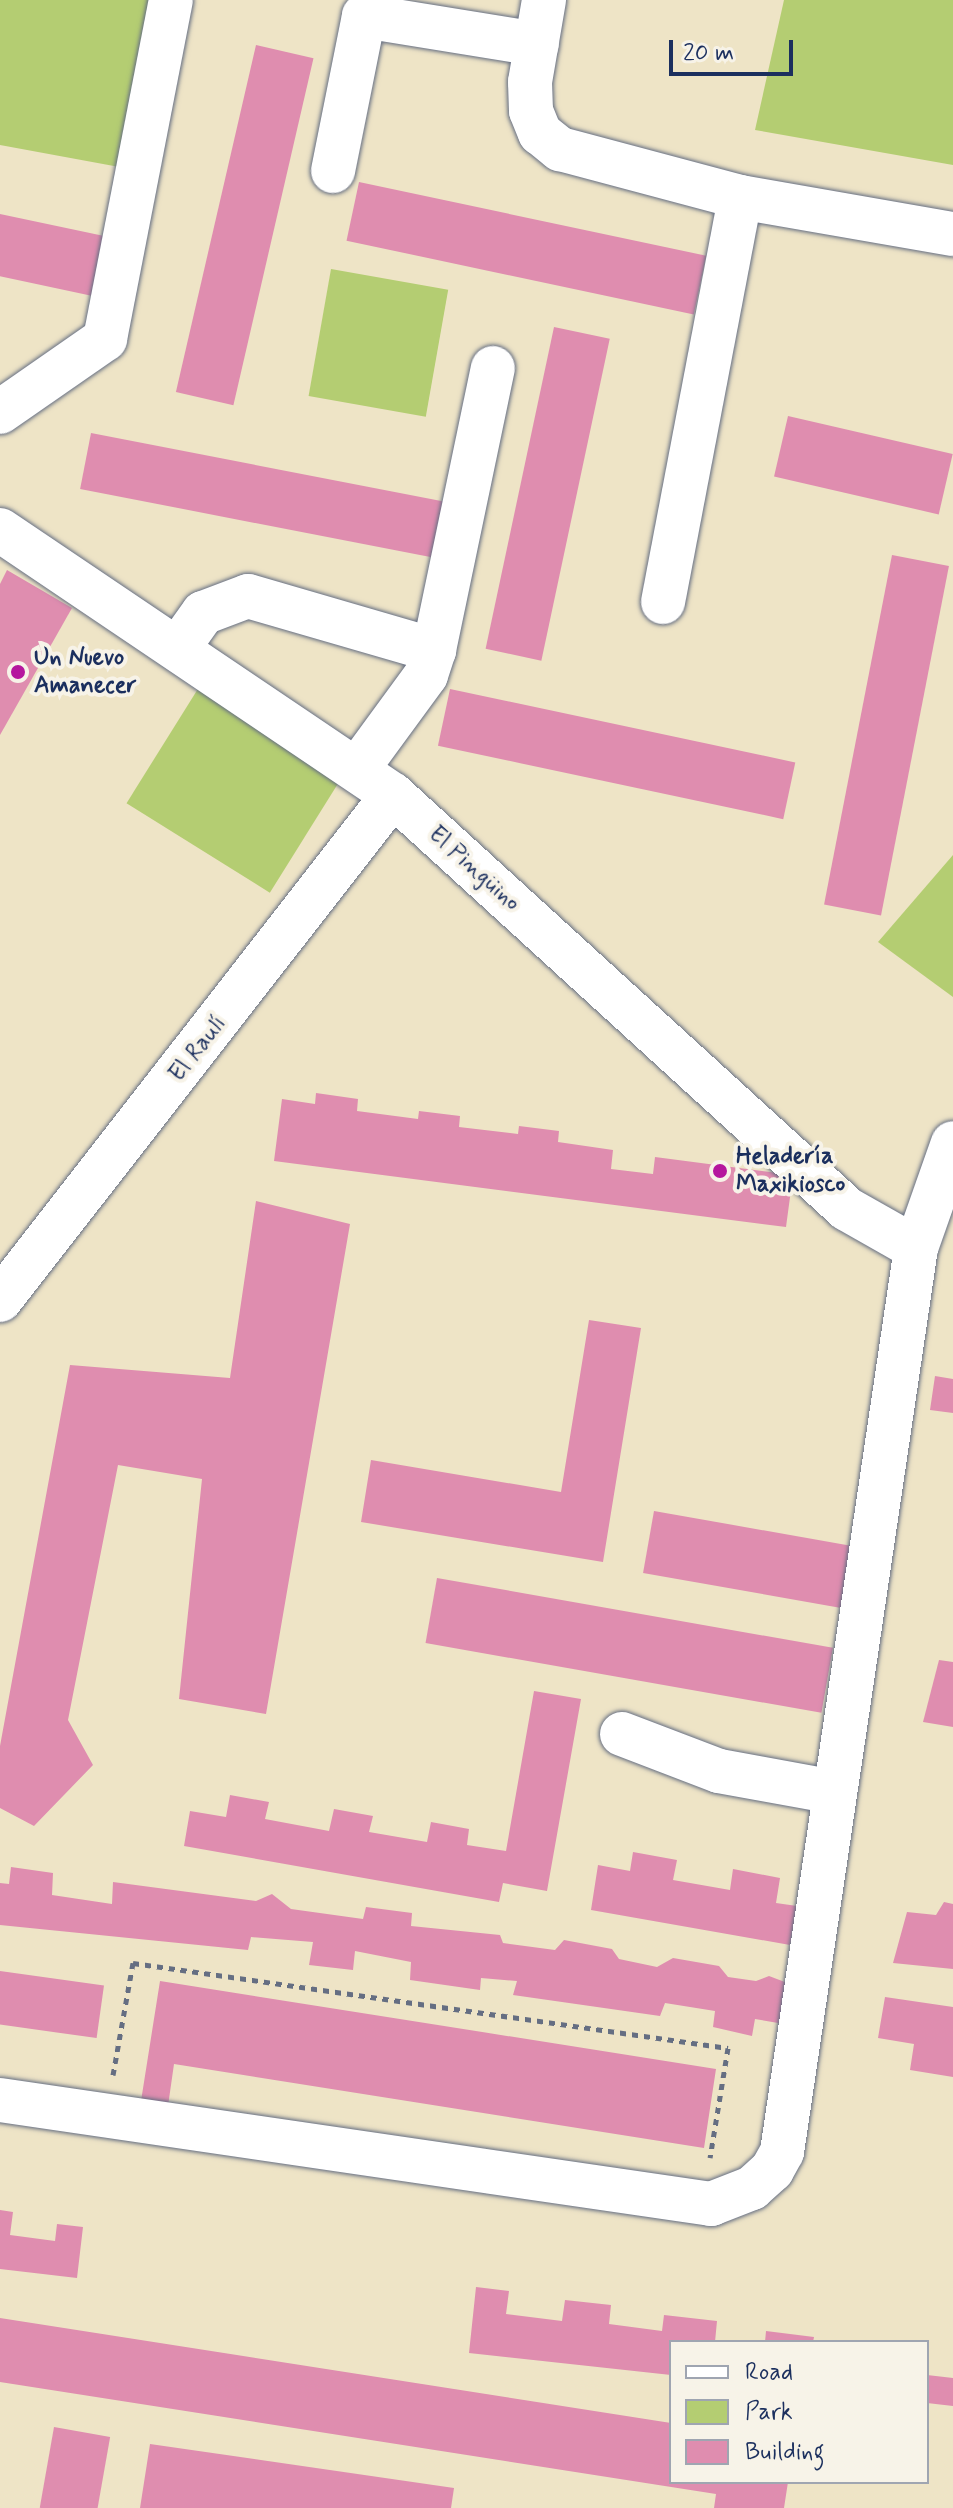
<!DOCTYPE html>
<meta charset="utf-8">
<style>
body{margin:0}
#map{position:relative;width:953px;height:2508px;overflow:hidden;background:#eee4c6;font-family:Mynerve,sans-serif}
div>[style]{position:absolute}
.green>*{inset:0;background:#b4cd72;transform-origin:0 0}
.building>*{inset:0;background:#df8daf;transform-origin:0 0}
.path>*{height:5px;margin-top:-2.5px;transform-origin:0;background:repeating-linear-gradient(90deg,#656e82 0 6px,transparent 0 12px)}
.roads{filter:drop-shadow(0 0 2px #656e82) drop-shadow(0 0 2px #656e82)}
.minor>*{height:44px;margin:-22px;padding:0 22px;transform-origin:22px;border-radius:22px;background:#fff}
.dots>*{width:22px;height:22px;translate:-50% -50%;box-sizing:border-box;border:4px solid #f7f3e8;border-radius:50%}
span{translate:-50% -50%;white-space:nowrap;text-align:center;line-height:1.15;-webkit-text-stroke:8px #f7f3e8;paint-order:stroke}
.poi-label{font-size:24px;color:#1b2f5e;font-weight:700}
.left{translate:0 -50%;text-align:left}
.street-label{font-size:24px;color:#1b2f5e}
.legend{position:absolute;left:669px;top:2340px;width:260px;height:144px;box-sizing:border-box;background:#f7f3e8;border:2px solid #9fa5b1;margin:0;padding:10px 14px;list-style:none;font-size:24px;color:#1b2f5e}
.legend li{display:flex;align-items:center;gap:16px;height:40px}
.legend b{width:40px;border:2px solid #9fa5b1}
.scale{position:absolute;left:669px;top:40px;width:124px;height:36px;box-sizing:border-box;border:4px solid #1b2f5e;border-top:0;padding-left:10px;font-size:24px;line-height:28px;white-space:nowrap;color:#1b2f5e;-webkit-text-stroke:6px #f7f3e8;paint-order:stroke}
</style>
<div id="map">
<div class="green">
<i style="clip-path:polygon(0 0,165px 0,141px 171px,0 145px)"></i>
<i style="clip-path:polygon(784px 0,953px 0,953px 165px,755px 130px)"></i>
<i style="left:331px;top:269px;width:119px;height:129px;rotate:10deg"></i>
<i style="left:206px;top:676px;width:169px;height:150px;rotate:32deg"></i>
<i style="clip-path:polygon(953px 855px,953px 997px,878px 942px)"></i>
</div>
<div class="building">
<i style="left:256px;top:45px;width:59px;height:356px;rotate:13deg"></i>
<i style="left:359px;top:182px;width:355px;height:60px;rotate:12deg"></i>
<i style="left:0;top:214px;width:110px;height:61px;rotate:12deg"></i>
<i style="left:554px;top:327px;width:57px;height:329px;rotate:12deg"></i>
<i style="left:788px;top:416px;width:169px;height:62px;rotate:13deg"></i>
<i style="left:91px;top:433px;width:362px;height:57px;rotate:11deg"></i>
<i style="left:892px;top:555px;width:58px;height:356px;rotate:11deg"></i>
<i style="clip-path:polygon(7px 570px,72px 608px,0 735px,0 584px)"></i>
<i style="left:450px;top:689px;width:353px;height:58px;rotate:12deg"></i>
<i style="clip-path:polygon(316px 1093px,358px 1099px,357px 1111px,418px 1119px,419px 1111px,460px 1116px,459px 1127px,518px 1134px,519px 1126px,559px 1131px,558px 1142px,613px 1150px,611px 1169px,653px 1174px,655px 1157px,793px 1175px,786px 1227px,274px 1161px,282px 1099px,315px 1104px)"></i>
<i style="clip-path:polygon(256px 1201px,350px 1224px,266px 1714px,179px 1699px,202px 1479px,118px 1465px,68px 1720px,93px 1765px,34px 1826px,0 1808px,0 1746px,70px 1365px,230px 1378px)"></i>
<i style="clip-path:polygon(589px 1320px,641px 1328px,603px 1562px,361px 1522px,371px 1460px,561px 1492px)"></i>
<i style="clip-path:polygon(935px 1376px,953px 1379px,953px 1413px,930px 1410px)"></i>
<i style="left:654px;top:1511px;width:204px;height:63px;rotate:10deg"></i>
<i style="left:437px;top:1578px;width:402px;height:66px;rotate:10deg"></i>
<i style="clip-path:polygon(939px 1660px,953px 1662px,953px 1727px,923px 1722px)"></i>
<i style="clip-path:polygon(534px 1691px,581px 1699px,547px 1891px,503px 1883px,499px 1902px,184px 1846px,190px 1811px,226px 1817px,230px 1795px,269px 1802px,265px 1819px,329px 1831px,334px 1809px,373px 1816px,369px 1832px,427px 1842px,431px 1822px,469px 1829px,467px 1845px,506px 1851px)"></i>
<i style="clip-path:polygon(633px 1852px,677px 1860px,673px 1880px,730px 1890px,733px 1869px,780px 1878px,776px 1903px,797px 1906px,790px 1945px,591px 1910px,598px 1865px,630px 1871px)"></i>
<i style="clip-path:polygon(11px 1867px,53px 1873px,52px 1895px,112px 1904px,113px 1882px,256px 1901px,272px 1894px,291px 1909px,363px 1919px,366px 1907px,412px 1913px,411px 1926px,500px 1935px,503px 1943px,555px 1950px,564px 1940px,612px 1949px,619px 1959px,657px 1967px,673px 1958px,719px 1966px,728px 1977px,756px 1981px,769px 1976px,790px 1984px,784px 2024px,755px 2019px,752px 2036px,713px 2027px,715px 2011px,665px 2003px,660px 2016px,513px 1995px,517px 1981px,481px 1978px,480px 1990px,410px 1980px,411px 1962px,355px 1951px,353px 1970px,309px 1965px,313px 1942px,251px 1937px,248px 1950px,0 1925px,0 1883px,9px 1884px)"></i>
<i style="clip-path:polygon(944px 1902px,953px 1904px,953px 1969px,893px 1963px,907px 1912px,936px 1915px)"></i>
<i style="left:0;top:1971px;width:105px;height:53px;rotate:8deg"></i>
<i style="clip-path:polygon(160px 1981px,716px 2069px,704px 2148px,174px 2064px,168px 2106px,141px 2101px)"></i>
<i style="clip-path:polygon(885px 1997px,953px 2007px,953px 2077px,910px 2070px,914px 2044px,878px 2038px)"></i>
<i style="clip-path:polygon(0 2210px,13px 2212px,10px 2235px,55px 2241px,57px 2224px,83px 2227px,77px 2278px,0 2269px)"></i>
<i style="clip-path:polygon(476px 2287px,509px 2291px,506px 2314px,562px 2321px,565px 2300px,611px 2305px,609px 2324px,662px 2331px,664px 2315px,717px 2321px,715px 2342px,671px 2342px,671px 2375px,469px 2353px)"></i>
<i style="clip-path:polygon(0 2318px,671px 2423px,671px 2482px,788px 2482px,784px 2508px,714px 2508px,716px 2494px,0 2382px)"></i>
<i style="clip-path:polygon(766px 2331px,814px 2337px,813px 2342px,765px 2342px)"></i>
<i style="clip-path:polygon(927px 2375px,953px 2378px,953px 2406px,927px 2403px)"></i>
<i style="left:54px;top:2427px;width:57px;height:82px;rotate:10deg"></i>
<i style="clip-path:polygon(150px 2444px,454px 2488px,451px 2508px,140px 2508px)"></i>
</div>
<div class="path">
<i style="left:113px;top:2075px;width:114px;rotate:-79.9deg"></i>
<i style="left:133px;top:1963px;width:601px;rotate:8.13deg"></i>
<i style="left:728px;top:2048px;width:111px;rotate:99.3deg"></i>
</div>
<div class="roads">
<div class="minor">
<i style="left:544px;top:0;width:83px;rotate:99.7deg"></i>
<i style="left:530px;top:82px;width:29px;rotate:88deg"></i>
<i style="left:531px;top:111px;width:24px;rotate:68deg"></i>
<i style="left:540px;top:133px;width:26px;rotate:39deg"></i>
<i style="left:560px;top:149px;width:186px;rotate:14.9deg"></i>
<i style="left:740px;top:197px;width:216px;rotate:9.9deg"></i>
<i style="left:333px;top:171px;width:158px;rotate:-78.7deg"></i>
<i style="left:364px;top:16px;width:175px;rotate:9.2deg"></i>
<i style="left:0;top:412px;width:128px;rotate:-34.8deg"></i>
<i style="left:105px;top:339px;width:345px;rotate:-79deg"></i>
<i style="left:0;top:530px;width:474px;rotate:34deg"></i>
<i style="left:393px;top:795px;width:614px;rotate:42.36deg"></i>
<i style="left:847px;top:1209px;width:79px;rotate:29.5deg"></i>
<i style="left:663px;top:602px;width:412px;rotate:-79.2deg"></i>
<i style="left:178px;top:648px;width:43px;rotate:-54.5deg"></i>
<i style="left:203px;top:613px;width:48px;rotate:-20.7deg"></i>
<i style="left:248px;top:596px;width:194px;rotate:16.2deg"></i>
<i style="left:358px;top:768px;width:115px;rotate:-53.8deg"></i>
<i style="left:426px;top:675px;width:26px;rotate:-72deg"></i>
<i style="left:434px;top:650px;width:288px;rotate:-78.2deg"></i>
<i style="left:0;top:1300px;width:640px;rotate:-52.11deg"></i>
<i style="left:622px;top:1734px;width:104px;rotate:20.9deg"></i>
<i style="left:719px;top:1771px;width:118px;rotate:10.3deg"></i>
<i style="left:0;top:2100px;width:719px;rotate:8.32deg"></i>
<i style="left:711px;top:2204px;width:44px;rotate:-21.3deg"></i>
<i style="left:752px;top:2188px;width:27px;rotate:-42deg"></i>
<i style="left:772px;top:2170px;width:21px;rotate:-61deg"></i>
<i style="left:782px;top:2152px;width:914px;rotate:-81.57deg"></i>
<i style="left:916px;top:1248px;width:111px;rotate:-70.6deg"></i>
</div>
</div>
<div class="dots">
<i style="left:18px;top:672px;background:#b5179e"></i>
<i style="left:720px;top:1171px;background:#b5179e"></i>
</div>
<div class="poi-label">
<span class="left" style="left:34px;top:672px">Un Nuevo<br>Amanecer</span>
<span class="left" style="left:736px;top:1171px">Heladería<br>Maxikiosco</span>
</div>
<div class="street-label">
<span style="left:474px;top:869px;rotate:42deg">El Pingüino</span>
<span style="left:198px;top:1049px;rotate:-52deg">El Raulí</span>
</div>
<ul class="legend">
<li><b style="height:10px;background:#fff"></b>Road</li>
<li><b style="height:22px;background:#b4cd72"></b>Park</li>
<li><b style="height:22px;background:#df8daf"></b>Building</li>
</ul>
<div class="scale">20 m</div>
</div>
